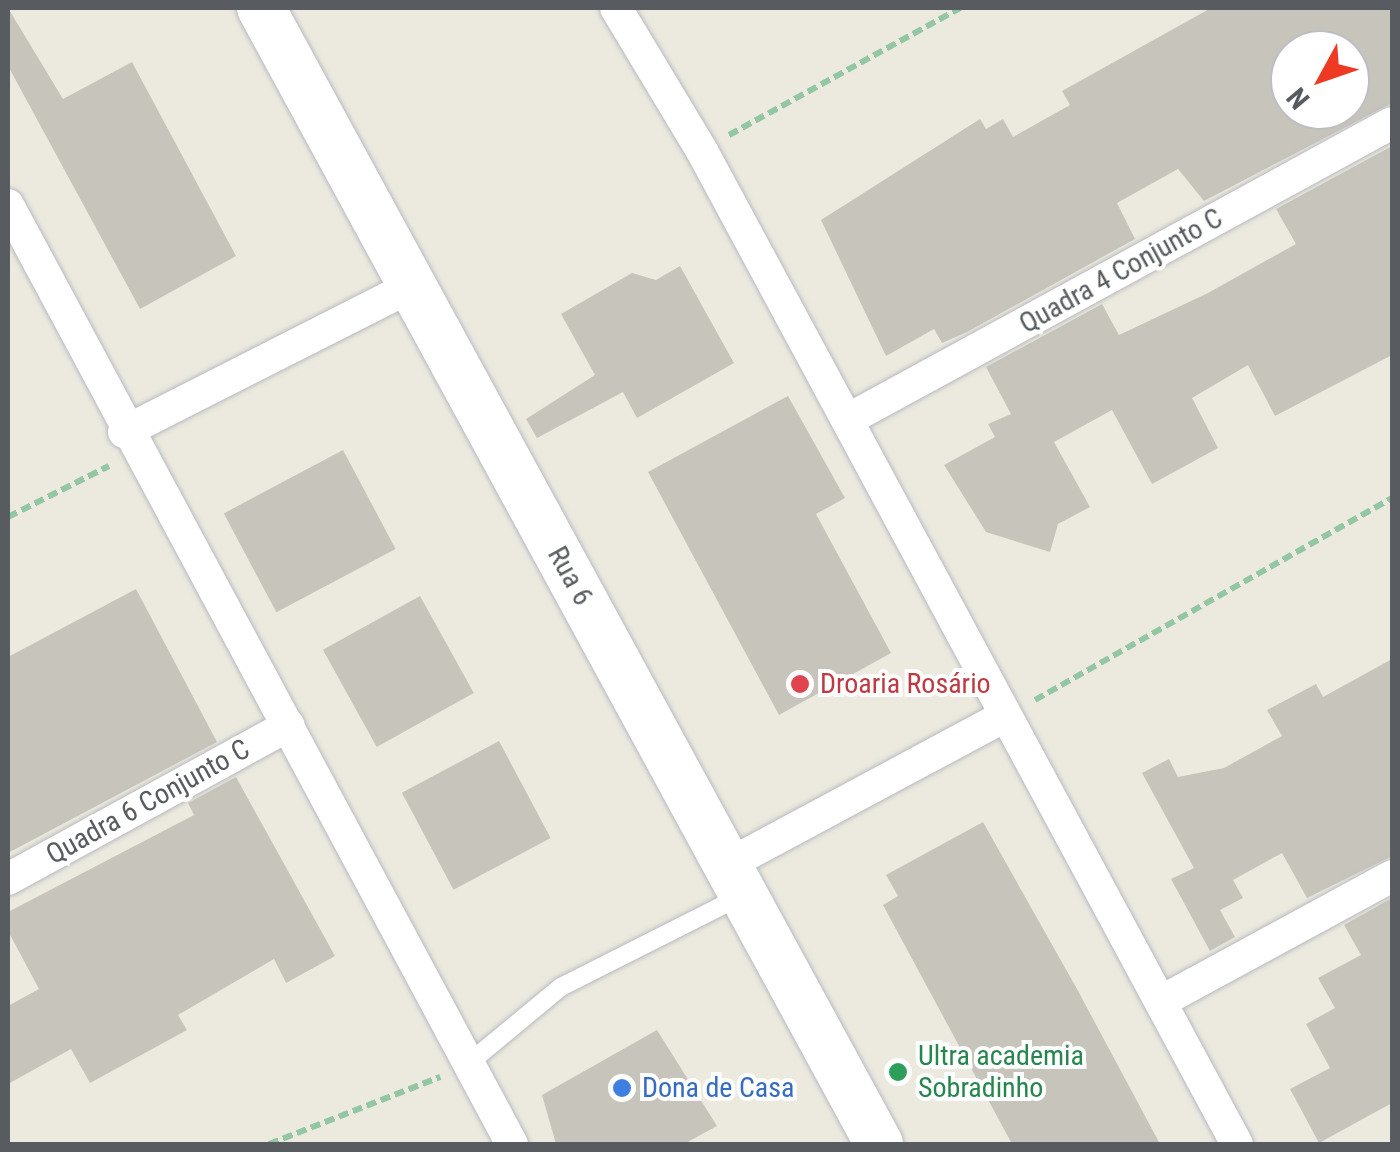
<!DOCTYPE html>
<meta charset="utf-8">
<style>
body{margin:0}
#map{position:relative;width:1400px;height:1152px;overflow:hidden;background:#eceadf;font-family:"Roboto Condensed",sans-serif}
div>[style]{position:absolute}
.building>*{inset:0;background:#c7c4bc;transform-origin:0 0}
.path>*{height:6px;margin-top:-3px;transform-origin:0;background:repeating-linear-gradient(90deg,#93c6a3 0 10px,transparent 0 15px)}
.roads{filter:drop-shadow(0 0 2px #b7babf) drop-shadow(0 0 2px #b7babf)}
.lane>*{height:18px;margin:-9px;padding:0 9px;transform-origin:9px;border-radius:9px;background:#fff}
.street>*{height:32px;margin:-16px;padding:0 16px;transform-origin:16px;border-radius:16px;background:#fff}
.secondary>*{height:48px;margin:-24px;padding:0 24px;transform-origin:24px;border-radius:24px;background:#fff}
.dots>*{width:28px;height:28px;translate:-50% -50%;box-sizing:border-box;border:5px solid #fff;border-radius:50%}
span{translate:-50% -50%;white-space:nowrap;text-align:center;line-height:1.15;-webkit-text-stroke:8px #fff;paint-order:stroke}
.street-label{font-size:28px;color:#585c61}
.health-label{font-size:28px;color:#be3a42}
.left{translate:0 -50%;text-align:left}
.leisure-label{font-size:28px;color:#27864d}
.shop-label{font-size:28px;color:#366cbe}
.frame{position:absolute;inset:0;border:10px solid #585c61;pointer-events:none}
.north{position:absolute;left:1270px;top:30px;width:100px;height:100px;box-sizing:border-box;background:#fff;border:2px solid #bcbec0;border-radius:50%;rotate:230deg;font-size:28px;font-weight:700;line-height:40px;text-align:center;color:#585c61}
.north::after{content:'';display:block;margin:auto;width:35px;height:45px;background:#ee3923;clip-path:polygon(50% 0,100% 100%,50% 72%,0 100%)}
</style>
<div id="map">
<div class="building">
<i style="clip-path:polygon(8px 8px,63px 99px,132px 62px,236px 256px,140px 309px,8px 66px)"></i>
<i style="clip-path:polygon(evenodd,1211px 8px,1392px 8px,1392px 103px,1204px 201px,1178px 169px,1117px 203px,1135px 239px,967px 332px,942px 343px,934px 329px,886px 356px,821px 220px,980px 119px,986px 129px,1003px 119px,1013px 137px,1070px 105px,1062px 91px,1211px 8px,1290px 50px,1350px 50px,1350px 110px,1290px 110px,1290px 50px)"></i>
<i style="clip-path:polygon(1392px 146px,1392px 355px,1275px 416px,1248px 365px,1192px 398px,1218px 448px,1152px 484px,1112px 410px,1054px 442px,1090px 507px,1058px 524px,1050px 552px,986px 532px,944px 465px,995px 437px,988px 424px,1011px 414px,986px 367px,1102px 304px,1119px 335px,1208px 293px,1296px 244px,1276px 209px)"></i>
<i style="clip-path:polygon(680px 266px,734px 363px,637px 418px,623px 392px,537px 438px,526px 419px,595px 375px,561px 314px,632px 273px,656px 280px)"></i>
<i style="clip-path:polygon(788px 396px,845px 498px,816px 514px,891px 653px,779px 715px,648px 472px)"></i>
<i style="left:343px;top:450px;width:112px;height:135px;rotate:62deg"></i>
<i style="clip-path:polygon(136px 589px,217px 742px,8px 853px,8px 657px)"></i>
<i style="left:420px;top:596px;width:111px;height:111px;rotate:61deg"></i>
<i style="clip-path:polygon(1392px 659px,1392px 856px,1307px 898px,1282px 853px,1233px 880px,1243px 898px,1220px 910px,1235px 937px,1210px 951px,1171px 879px,1194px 868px,1142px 773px,1169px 759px,1178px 777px,1224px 768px,1282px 736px,1267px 710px,1316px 684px,1323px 697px)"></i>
<i style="left:499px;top:741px;width:110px;height:110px;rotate:62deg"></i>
<i style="clip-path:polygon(236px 777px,335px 956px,286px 983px,274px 959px,178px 1015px,187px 1030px,90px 1083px,71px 1049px,8px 1084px,8px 1006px,39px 989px,8px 931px,8px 912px,194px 815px,188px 803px)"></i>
<i style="clip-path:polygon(983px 822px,1077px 989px,1160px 1144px,1012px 1144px,883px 905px,898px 896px,886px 875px)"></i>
<i style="clip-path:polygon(1392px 898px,1392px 1103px,1319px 1143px,1290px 1089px,1330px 1068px,1306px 1024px,1335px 1008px,1318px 978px,1361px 955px,1344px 925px)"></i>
<i style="clip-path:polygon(657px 1030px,717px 1126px,684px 1144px,556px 1144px,542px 1095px)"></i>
</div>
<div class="path">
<i style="left:729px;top:135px;width:264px;rotate:-28.8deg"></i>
<i style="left:8px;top:517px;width:113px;rotate:-26.8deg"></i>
<i style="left:1035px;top:700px;width:410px;rotate:-29.5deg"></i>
<i style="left:269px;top:1144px;width:184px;rotate:-21.4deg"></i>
</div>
<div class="roads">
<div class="lane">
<i style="left:469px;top:1063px;width:119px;rotate:-39.6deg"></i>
<i style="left:561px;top:987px;width:204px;rotate:-26.8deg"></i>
</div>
<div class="street">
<i style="left:616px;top:8px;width:167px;rotate:59deg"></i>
<i style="left:702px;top:151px;width:1128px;rotate:61.69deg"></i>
<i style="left:8px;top:205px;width:1066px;rotate:61.78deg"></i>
<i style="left:849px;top:419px;width:618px;rotate:-28.6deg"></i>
<i style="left:124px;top:432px;width:323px;rotate:-26.9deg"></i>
<i style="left:727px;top:865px;width:313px;rotate:-28.2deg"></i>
<i style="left:8px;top:879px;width:320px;rotate:-28.7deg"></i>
<i style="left:1162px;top:1001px;width:262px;rotate:-28.5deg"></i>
</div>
<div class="secondary">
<i style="left:261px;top:8px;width:1293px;rotate:61.45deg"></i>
</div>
</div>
<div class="dots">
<i style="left:800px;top:684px;background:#e0444e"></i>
<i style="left:898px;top:1072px;background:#2e9e5b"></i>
<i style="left:622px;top:1088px;background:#3f7fe0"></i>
</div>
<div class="street-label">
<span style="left:1121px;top:271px;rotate:-29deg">Quadra 4 Conjunto C</span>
<span style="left:570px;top:576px;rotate:61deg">Rua 6</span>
<span style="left:148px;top:802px;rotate:-29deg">Quadra 6 Conjunto C</span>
</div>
<div class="health-label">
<span class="left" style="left:820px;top:684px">Droaria Rosário</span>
</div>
<div class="leisure-label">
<span class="left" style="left:918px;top:1072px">Ultra academia<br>Sobradinho</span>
</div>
<div class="shop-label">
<span class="left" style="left:642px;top:1088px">Dona de Casa</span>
</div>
<div class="frame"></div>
<div class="north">N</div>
</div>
